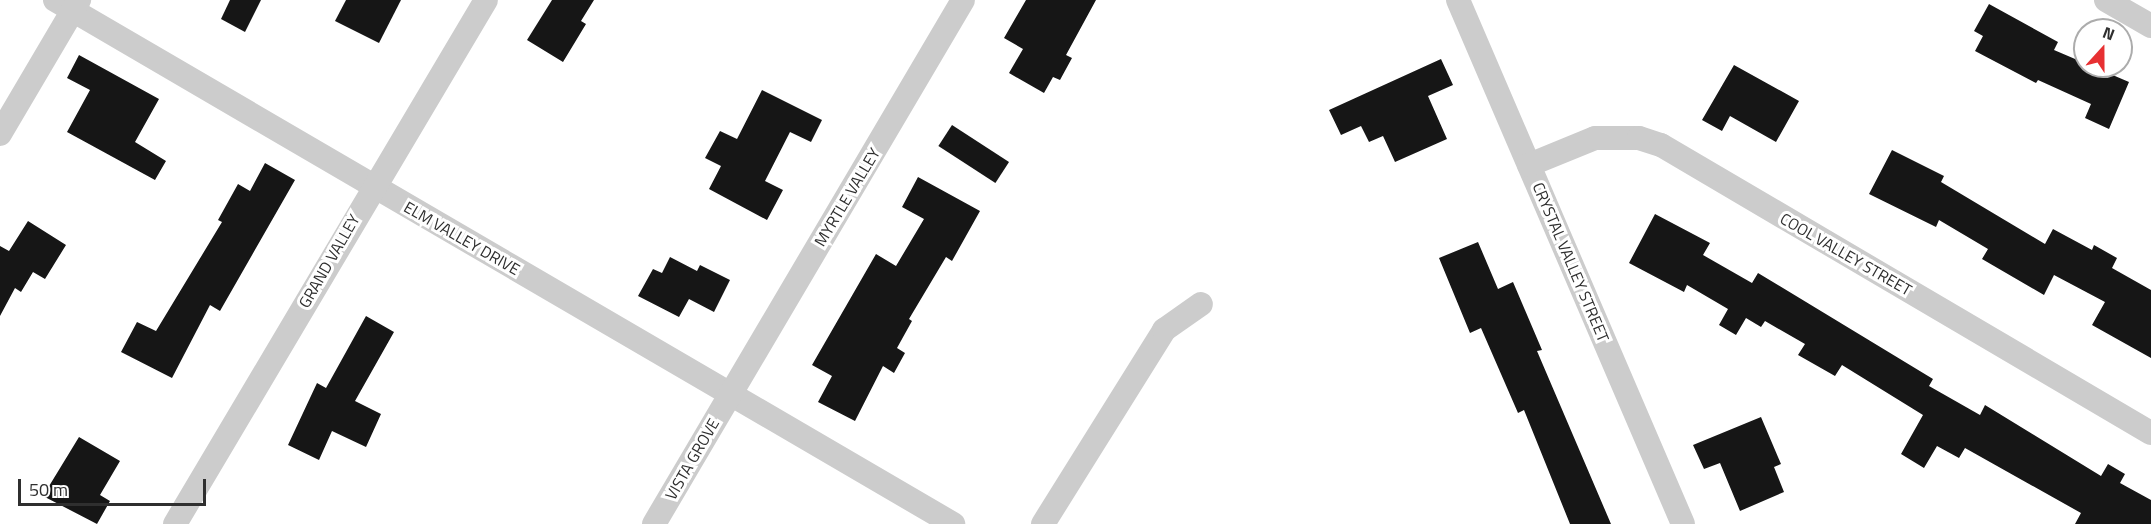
<!DOCTYPE html>
<style>
body{margin:0}
#map{position:relative;width:2151px;height:524px;overflow:hidden;background:#fff;font-family:"Titillium Web",sans-serif}
div>[style]{position:absolute}
.building>*{inset:0;background:#161616;transform-origin:0 0}
.minor>*{height:24px;margin:-12px;padding:0 12px;transform-origin:12px;border-radius:12px;background:#ccc}
span{translate:-50% -50%;white-space:nowrap;text-align:center;line-height:1.15;-webkit-text-stroke:6px #fff;paint-order:stroke}
.street-label{font-size:16px;color:#2f2f2f}
.north{position:absolute;left:2073px;top:18px;width:60px;height:60px;box-sizing:border-box;background:#fff;border:2px solid #acacac;border-radius:50%;rotate:21deg;font-size:16px;font-weight:700;line-height:24px;text-align:center;color:#2f2f2f}
.north::after{content:'';display:block;margin:auto;width:21px;height:27px;background:#e73032;clip-path:polygon(50% 0,100% 100%,50% 72%,0 100%)}
.scale{position:absolute;left:18px;top:479px;width:188px;height:27px;box-sizing:border-box;border:3px solid #2f2f2f;border-top:0;padding-left:8px;font-size:18px;line-height:21px;white-space:nowrap;color:#2f2f2f;-webkit-text-stroke:4px #fff;paint-order:stroke}
</style>
<div id="map">
<div class="building">
<i style="clip-path:polygon(230px 0,261px 0,245px 32px,221px 19px)"></i>
<i style="clip-path:polygon(346px 0,401px 0,379px 43px,335px 21px)"></i>
<i style="clip-path:polygon(552px 0,594px 0,581px 21px,586px 24px,563px 62px,527px 40px)"></i>
<i style="clip-path:polygon(1026px 0,1096px 0,1066px 55px,1072px 58px,1060px 80px,1053px 77px,1044px 93px,1009px 73px,1023px 49px,1004px 38px)"></i>
<i style="clip-path:polygon(1989px 4px,2058px 42px,2054px 50px,2129px 82px,2109px 129px,2085px 118px,2091px 104px,2038px 80px,2036px 83px,1975px 51px,1983px 36px,1974px 31px)"></i>
<i style="clip-path:polygon(79px 55px,159px 99px,135px 142px,166px 161px,155px 180px,67px 132px,90px 90px,67px 78px)"></i>
<i style="clip-path:polygon(1441px 59px,1453px 85px,1428px 96px,1447px 139px,1395px 162px,1383px 136px,1369px 142px,1361px 126px,1341px 135px,1329px 110px)"></i>
<i style="clip-path:polygon(1734px 65px,1799px 101px,1776px 142px,1730px 116px,1722px 131px,1702px 120px)"></i>
<i style="clip-path:polygon(762px 90px,822px 120px,811px 142px,790px 132px,765px 181px,783px 190px,767px 220px,709px 189px,721px 166px,705px 158px,720px 131px,737px 139px)"></i>
<i style="left:952px;top:125px;width:68px;height:25px;rotate:33deg"></i>
<i style="clip-path:polygon(1892px 150px,1944px 176px,1941px 182px,2045px 244px,2053px 229px,2092px 250px,2094px 245px,2117px 258px,2112px 268px,2151px 290px,2151px 358px,2092px 325px,2105px 302px,2054px 275px,2044px 295px,1982px 259px,1988px 249px,1939px 220px,1936px 227px,1869px 194px)"></i>
<i style="clip-path:polygon(265px 163px,295px 180px,220px 311px,210px 305px,172px 378px,121px 352px,137px 322px,156px 331px,222px 222px,218px 220px,238px 184px,250px 191px)"></i>
<i style="clip-path:polygon(918px 177px,980px 211px,952px 261px,946px 257px,909px 319px,912px 321px,897px 348px,905px 353px,894px 373px,883px 366px,855px 421px,818px 402px,832px 376px,812px 365px,876px 254px,896px 266px,924px 219px,902px 207px)"></i>
<i style="clip-path:polygon(1655px 214px,1710px 243px,1703px 255px,1752px 283px,1758px 273px,1933px 379px,1929px 386px,1980px 415px,1985px 405px,2101px 476px,2108px 464px,2125px 474px,2120px 483px,2151px 500px,2151px 524px,2075px 524px,2081px 513px,1965px 448px,1959px 458px,1937px 446px,1924px 468px,1901px 454px,1923px 415px,1842px 365px,1835px 376px,1798px 355px,1805px 344px,1765px 321px,1761px 327px,1746px 318px,1736px 335px,1719px 325px,1728px 309px,1687px 285px,1684px 292px,1629px 263px)"></i>
<i style="clip-path:polygon(28px 221px,66px 245px,45px 279px,33px 272px,21px 292px,15px 288px,0 316px,0 246px,9px 251px)"></i>
<i style="clip-path:polygon(1478px 242px,1498px 289px,1513px 282px,1542px 350px,1537px 351px,1611px 524px,1570px 524px,1524px 410px,1518px 413px,1481px 328px,1470px 333px,1439px 258px)"></i>
<i style="clip-path:polygon(670px 257px,697px 271px,700px 265px,730px 280px,714px 312px,689px 299px,679px 317px,638px 296px,653px 269px,662px 273px)"></i>
<i style="clip-path:polygon(366px 316px,394px 332px,355px 401px,381px 414px,366px 447px,332px 431px,319px 460px,288px 445px,317px 383px,326px 388px)"></i>
<i style="clip-path:polygon(1761px 417px,1781px 464px,1774px 467px,1784px 492px,1740px 511px,1720px 463px,1704px 469px,1693px 445px)"></i>
<i style="clip-path:polygon(79px 437px,120px 461px,100px 495px,110px 501px,97px 524px,43px 496px)"></i>
</div>
<div class="minor">
<i style="left:55px;top:0;width:1040px;rotate:30.26deg"></i>
<i style="left:1458px;top:0;width:570px;rotate:66.76deg"></i>
<i style="left:2106px;top:0;width:52px;rotate:30deg"></i>
<i style="left:0;top:134px;width:156px;rotate:-59.5deg"></i>
<i style="left:1529px;top:165px;width:71px;rotate:-22.2deg"></i>
<i style="left:1595px;top:138px;width:44px"></i>
<i style="left:1639px;top:138px;width:23px;rotate:18deg"></i>
<i style="left:1661px;top:145px;width:568px;rotate:30.45deg"></i>
<i style="left:175px;top:524px;width:609px;rotate:-59.31deg"></i>
<i style="left:654px;top:524px;width:608px;rotate:-59.47deg"></i>
<i style="left:1043px;top:524px;width:229px;rotate:-58deg"></i>
<i style="left:1164px;top:330px;width:45px;rotate:-35.1deg"></i>
</div>
<div class="street-label">
<span style="left:847px;top:197px;rotate:-59deg">MYRTLE VALLEY</span>
<span style="left:462px;top:238px;rotate:30deg">ELM VALLEY DRIVE</span>
<span style="left:1846px;top:254px;rotate:30deg">COOL VALLEY STREET</span>
<span style="left:329px;top:261px;rotate:-60deg">GRAND VALLEY</span>
<span style="left:1571px;top:262px;rotate:67deg">CRYSTAL VALLEY STREET</span>
<span style="left:692px;top:459px;rotate:-60deg">VISTA GROVE</span>
</div>
<div class="north">N</div>
<div class="scale">50 m</div>
</div>
